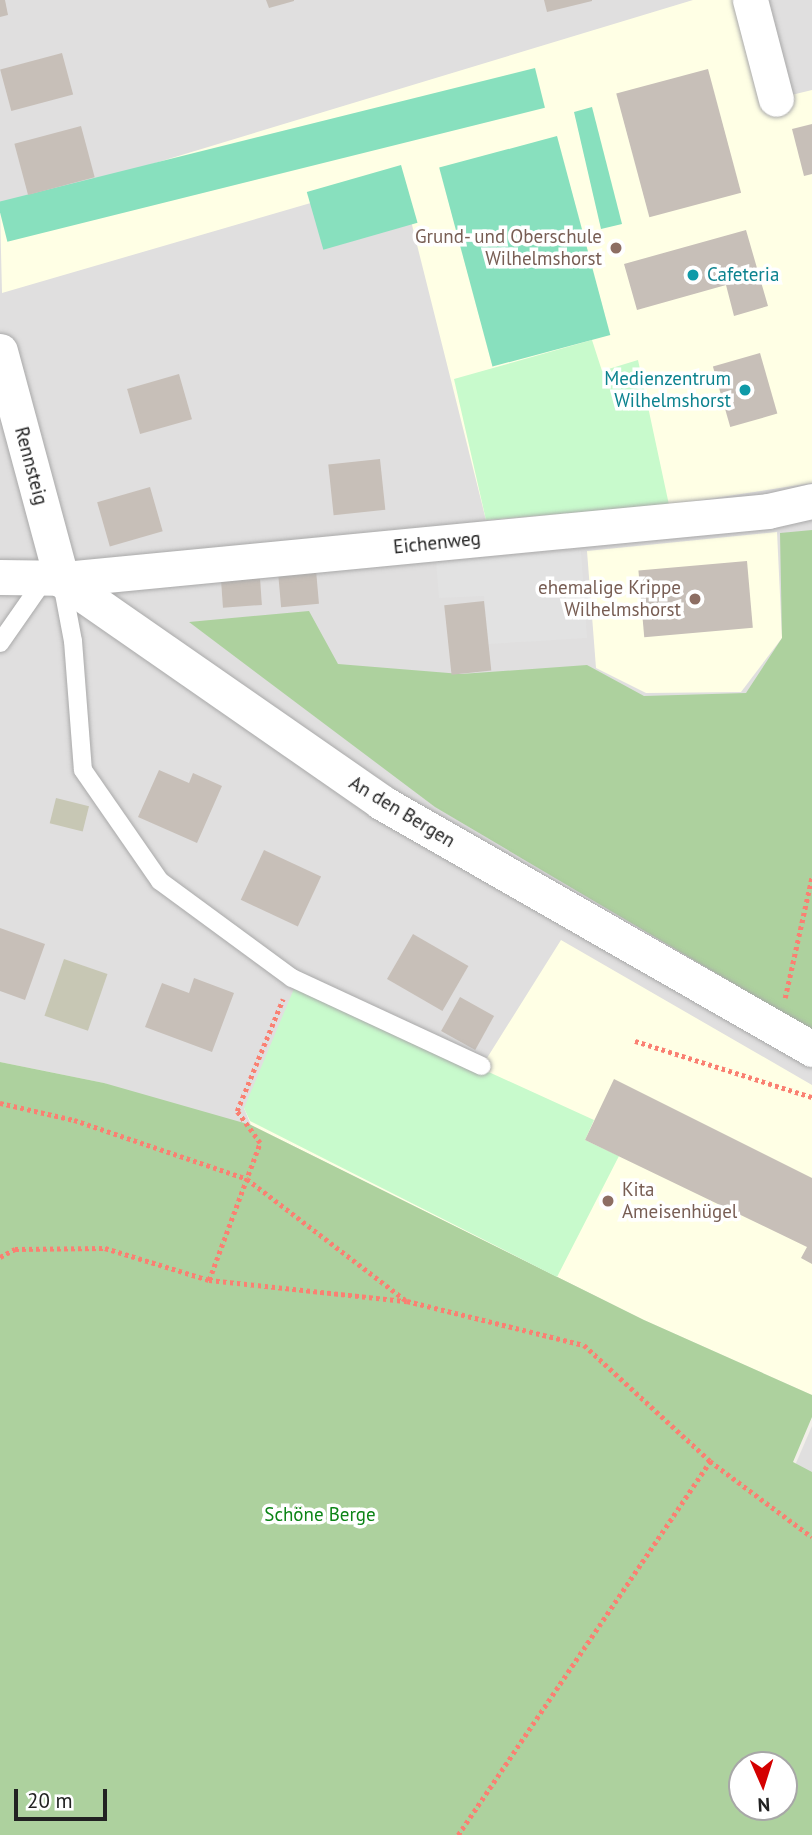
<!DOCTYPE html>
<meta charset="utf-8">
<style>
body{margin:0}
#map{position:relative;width:812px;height:1835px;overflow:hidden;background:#f2efe9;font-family:"PT Sans",sans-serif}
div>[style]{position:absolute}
.residential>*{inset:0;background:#e0dfdf}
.education>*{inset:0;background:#ffffe5}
.construction>*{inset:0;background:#c7c7b4;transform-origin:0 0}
.forest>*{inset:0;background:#add19e}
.park>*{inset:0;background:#c8facc}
.pitch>*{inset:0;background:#88e0be;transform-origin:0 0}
.parking>*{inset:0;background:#e2e2e2}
.building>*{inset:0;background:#c7bfb8;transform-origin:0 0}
.path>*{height:4.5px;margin-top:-2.25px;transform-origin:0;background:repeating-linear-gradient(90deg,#fa8072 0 3.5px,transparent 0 7px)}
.roads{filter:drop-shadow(0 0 2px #a9a9a9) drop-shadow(0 0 2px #a9a9a9)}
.service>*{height:18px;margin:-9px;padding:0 9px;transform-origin:9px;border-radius:9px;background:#fff}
.minor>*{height:35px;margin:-17.5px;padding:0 17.5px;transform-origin:17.5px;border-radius:17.5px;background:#fff}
.dots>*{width:19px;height:19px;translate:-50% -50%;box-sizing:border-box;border:4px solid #fff;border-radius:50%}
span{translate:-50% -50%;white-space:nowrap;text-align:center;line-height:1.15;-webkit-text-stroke:7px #fff;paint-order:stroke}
.education-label{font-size:19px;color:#785e54}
.right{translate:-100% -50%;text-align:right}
.left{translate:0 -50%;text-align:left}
.culture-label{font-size:19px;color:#0d838f}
.street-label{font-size:19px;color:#222}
.park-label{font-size:19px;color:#0c8416}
.north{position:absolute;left:728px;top:1751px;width:70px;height:70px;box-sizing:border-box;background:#fff;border:2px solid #a7a7a7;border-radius:50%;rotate:177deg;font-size:19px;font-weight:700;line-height:28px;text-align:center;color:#222}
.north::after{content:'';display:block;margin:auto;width:24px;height:32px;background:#d40000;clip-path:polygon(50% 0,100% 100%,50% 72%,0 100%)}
.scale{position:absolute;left:14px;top:1789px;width:93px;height:32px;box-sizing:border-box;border:4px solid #222;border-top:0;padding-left:9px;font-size:21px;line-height:24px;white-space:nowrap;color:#222;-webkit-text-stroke:5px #fff;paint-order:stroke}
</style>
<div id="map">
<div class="residential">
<i style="clip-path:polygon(0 0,812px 0,812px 1391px,104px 1083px,0 1062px)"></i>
<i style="clip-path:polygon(812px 1426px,812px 1478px,793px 1470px)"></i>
</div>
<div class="education">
<i style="clip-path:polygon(693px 0,746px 0,775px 99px,812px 90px,812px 483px,669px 505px,486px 520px,400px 177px,2px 293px,0 210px)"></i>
<i style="clip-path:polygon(777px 532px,782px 638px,741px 692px,646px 693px,596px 668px,587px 551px)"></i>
<i style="clip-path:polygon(561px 940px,812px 1085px,812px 1395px,644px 1320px,251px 1125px,244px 1108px,482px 1066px)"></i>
</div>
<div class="construction">
<i style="left:56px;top:798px;width:34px;height:26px;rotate:14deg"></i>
<i style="left:64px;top:959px;width:46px;height:60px;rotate:19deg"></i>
</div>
<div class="forest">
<i style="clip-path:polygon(812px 530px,812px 1030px,435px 807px,189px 622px,309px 611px,338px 664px,461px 674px,587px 665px,644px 696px,746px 693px,782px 638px,780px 533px)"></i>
<i style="clip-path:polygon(evenodd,0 1062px,104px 1083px,251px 1125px,644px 1320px,812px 1395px,812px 1417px,793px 1462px,812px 1472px,812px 1835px,0 1835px,0 1062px,784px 1765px,784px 1807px,742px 1807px,742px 1765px,784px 1765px)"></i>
</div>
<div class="park">
<i style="clip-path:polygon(592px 340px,602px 371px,638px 360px,669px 505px,486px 520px,454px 379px)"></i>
<i style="clip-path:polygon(296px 984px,594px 1120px,585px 1140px,619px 1156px,557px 1277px,250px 1121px,244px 1108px)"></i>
</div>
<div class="pitch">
<i style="left:535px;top:68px;width:41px;height:554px;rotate:76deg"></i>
<i style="clip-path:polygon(592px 107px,622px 224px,601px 229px,574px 112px)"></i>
<i style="left:557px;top:136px;width:206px;height:122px;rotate:75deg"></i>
<i style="left:401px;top:165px;width:60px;height:98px;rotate:74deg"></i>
</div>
<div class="parking">
<i style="clip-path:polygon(581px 551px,587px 638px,488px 644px,484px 596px,439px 598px,436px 562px)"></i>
</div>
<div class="building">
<i style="clip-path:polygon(0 0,5px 0,8px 15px,0 17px)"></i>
<i style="clip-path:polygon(266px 0,294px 0,294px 1px,269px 8px)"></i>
<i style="clip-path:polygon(544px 0,592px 0,592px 1px,547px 12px)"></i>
<i style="left:62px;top:53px;width:43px;height:64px;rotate:75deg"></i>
<i style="left:708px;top:69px;width:128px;height:95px;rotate:75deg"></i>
<i style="clip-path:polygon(812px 124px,812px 174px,804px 176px,792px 129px)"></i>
<i style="left:81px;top:126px;width:53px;height:69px;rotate:75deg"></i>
<i style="clip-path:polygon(746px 230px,768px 306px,734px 316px,726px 285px,637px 310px,624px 264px)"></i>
<i style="left:760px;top:353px;width:63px;height:49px;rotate:74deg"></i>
<i style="left:179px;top:374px;width:47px;height:54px;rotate:74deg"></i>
<i style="left:380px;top:459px;width:51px;height:52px;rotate:84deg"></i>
<i style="left:150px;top:487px;width:46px;height:55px;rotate:74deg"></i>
<i style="left:747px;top:561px;width:67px;height:109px;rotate:85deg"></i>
<i style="left:316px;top:570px;width:34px;height:38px;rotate:85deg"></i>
<i style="left:260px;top:578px;width:27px;height:39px;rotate:86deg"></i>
<i style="left:484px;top:601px;width:70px;height:40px;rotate:84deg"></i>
<i style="clip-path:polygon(159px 770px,189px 783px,193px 773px,222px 786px,197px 843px,138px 817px)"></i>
<i style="left:264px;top:850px;width:63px;height:55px;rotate:25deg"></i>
<i style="clip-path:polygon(0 928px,45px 944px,25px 1000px,0 991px)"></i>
<i style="left:413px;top:934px;width:64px;height:52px;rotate:30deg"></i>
<i style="clip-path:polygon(194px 978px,234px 993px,212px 1052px,145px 1027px,162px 983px,189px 993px)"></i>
<i style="left:460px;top:997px;width:39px;height:39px;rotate:29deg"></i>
<i style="clip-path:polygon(614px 1079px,812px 1178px,812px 1264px,801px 1258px,807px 1247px,585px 1140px)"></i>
</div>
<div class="path">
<i style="left:785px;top:998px;width:125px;rotate:-77.5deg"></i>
<i style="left:635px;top:1041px;width:186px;rotate:17.6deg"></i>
<i style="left:0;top:1103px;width:76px;rotate:12.9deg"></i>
<i style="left:74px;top:1120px;width:183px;rotate:18.8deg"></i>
<i style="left:247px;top:1179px;width:199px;rotate:37.4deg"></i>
<i style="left:0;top:1257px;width:17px;rotate:-28deg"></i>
<i style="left:15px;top:1249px;width:90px;rotate:-0.6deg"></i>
<i style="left:105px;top:1248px;width:109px;rotate:17.1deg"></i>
<i style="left:209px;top:1280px;width:199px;rotate:6.1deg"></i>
<i style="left:407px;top:1301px;width:182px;rotate:14deg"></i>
<i style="left:584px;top:1345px;width:171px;rotate:42.6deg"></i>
<i style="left:710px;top:1461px;width:127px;rotate:36.7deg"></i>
<i style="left:209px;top:1280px;width:146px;rotate:-69.6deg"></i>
<i style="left:260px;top:1143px;width:39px;rotate:-126deg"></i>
<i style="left:237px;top:1111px;width:121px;rotate:-67.7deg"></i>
<i style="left:458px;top:1835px;width:451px;rotate:-56deg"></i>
</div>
<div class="roads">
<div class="service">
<i style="left:62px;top:583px;width:59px;rotate:79.3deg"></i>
<i style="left:73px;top:641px;width:129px;rotate:85.6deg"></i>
<i style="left:83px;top:770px;width:135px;rotate:55.3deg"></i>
<i style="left:160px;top:881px;width:164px;rotate:36.3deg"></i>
<i style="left:292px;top:978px;width:209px;rotate:24.9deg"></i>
<i style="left:0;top:643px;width:77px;rotate:-55.1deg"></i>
</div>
<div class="minor">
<i style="left:750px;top:0;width:102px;rotate:75.3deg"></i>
<i style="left:0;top:351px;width:237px;rotate:74.9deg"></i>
<i style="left:0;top:577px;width:75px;rotate:0.8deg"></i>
<i style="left:75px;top:578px;width:696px;rotate:-5.52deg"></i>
<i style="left:768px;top:511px;width:45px;rotate:-12.8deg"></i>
<i style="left:62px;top:580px;width:389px;rotate:34.8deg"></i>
<i style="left:381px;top:802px;width:497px;rotate:29.8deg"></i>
</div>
</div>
<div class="dots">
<i style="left:616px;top:248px;background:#8d6e63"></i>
<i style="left:693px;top:275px;background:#0f9aa8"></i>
<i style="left:745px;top:390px;background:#0f9aa8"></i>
<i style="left:695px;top:599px;background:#8d6e63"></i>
<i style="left:608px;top:1201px;background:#8d6e63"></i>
</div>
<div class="education-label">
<span class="right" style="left:602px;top:248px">Grund- und Oberschule<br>Wilhelmshorst</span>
<span class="right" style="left:681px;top:599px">ehemalige Krippe<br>Wilhelmshorst</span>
<span class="left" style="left:622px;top:1201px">Kita<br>Ameisenhügel</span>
</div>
<div class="culture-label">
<span class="left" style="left:707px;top:275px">Cafeteria</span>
<span class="right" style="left:731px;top:390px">Medienzentrum<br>Wilhelmshorst</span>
</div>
<div class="street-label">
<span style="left:31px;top:466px;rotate:75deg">Rennsteig</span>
<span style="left:437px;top:543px;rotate:-6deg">Eichenweg</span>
<span style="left:402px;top:812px;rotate:31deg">An den Bergen</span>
</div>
<div class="park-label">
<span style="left:320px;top:1515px">Schöne Berge</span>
</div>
<div class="north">N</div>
<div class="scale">20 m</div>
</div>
